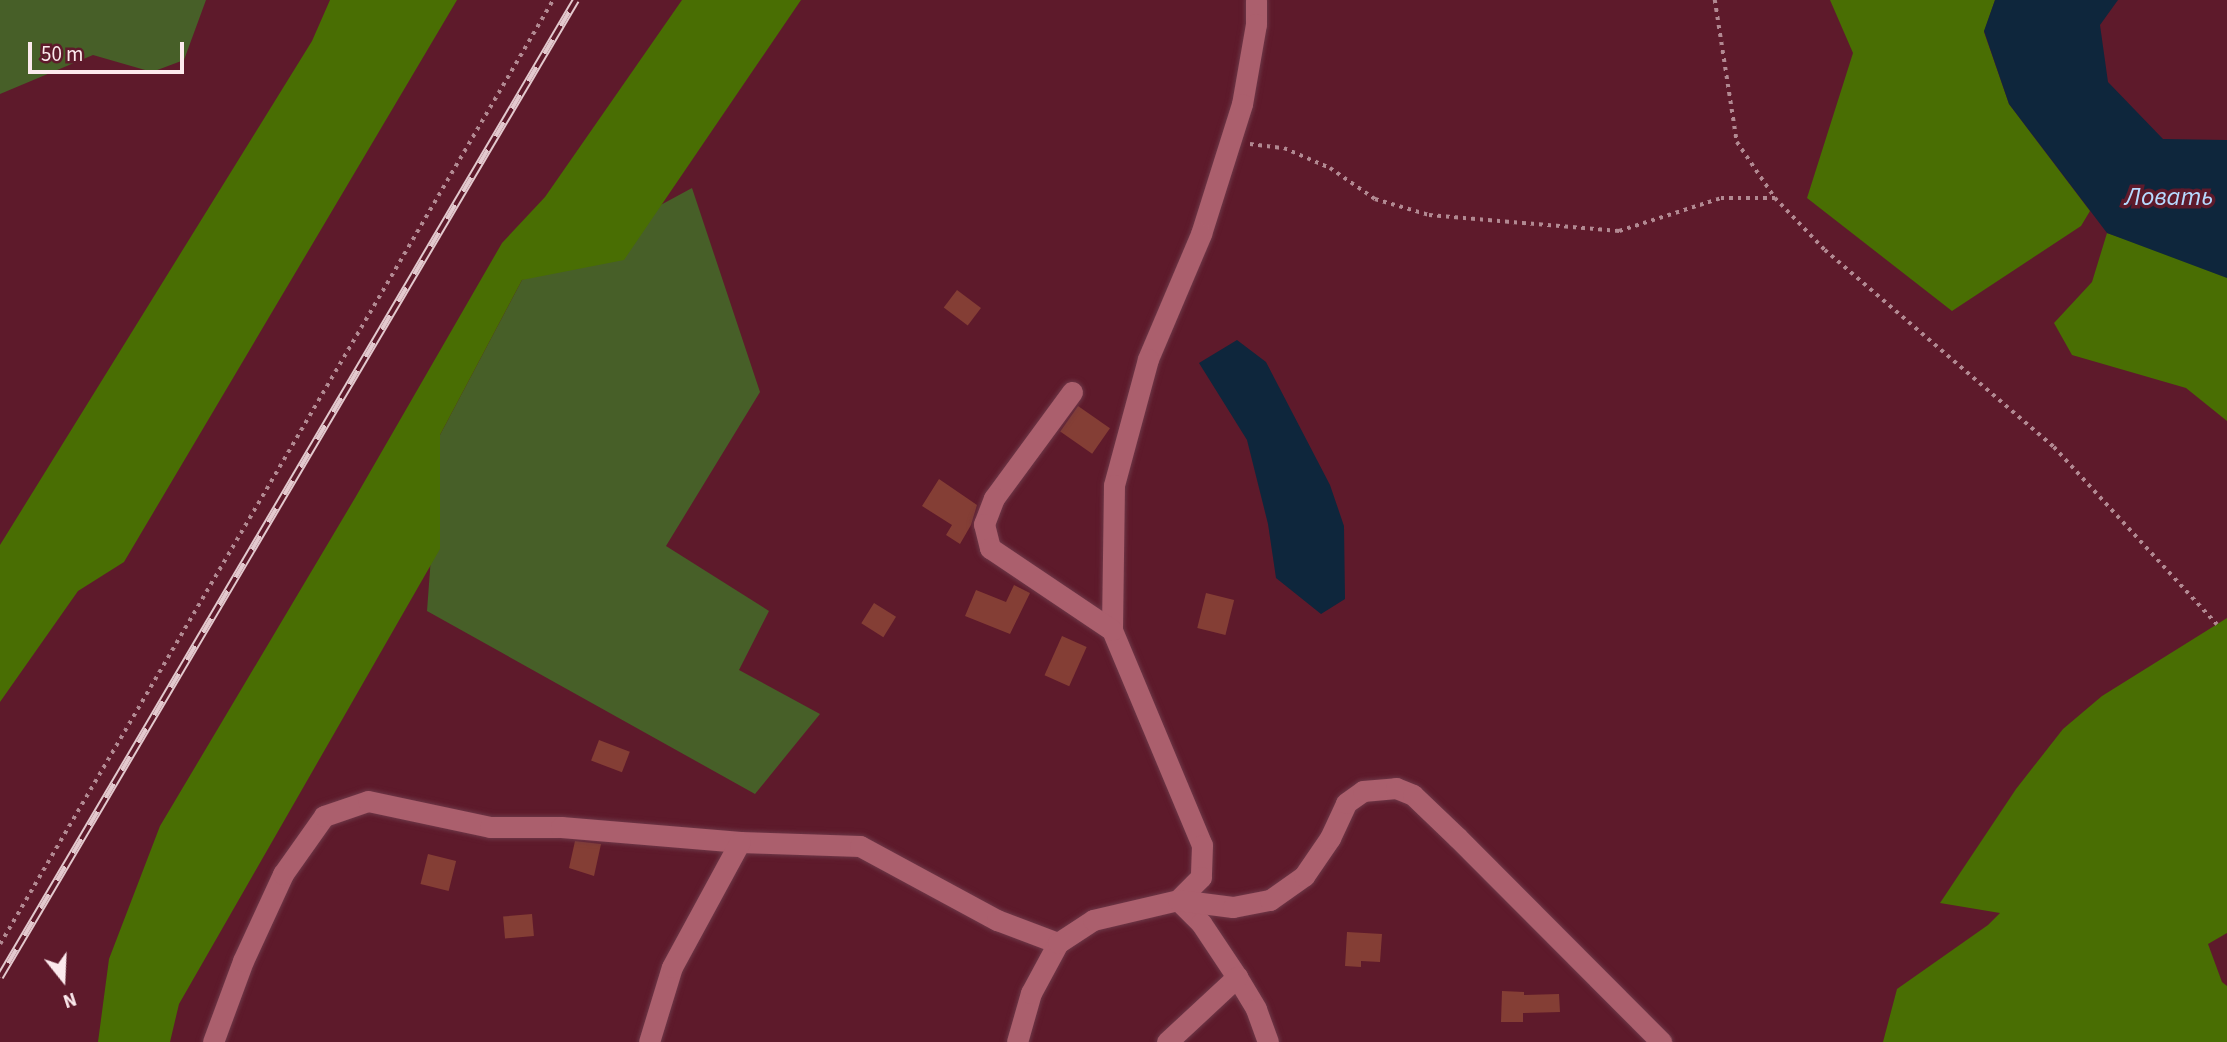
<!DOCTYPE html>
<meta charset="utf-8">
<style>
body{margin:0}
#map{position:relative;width:2227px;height:1042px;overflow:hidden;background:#5e1a2b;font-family:"Source Sans 3",sans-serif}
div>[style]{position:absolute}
.green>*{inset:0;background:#475f28}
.forest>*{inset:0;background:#496e03}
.water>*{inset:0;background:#0e263c}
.building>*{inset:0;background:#843e35;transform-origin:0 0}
.path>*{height:3.5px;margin-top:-1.75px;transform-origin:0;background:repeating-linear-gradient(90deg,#b28992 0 3.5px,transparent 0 8.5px)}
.roads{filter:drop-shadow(0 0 2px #6d3848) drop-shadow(0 0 2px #6d3848)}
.minor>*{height:21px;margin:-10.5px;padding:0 10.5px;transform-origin:10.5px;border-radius:10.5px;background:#ab5f6d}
.rail>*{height:8px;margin-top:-4px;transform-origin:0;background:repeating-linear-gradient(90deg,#5e1a2b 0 16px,#e3c9ce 0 32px);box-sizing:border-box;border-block:2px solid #e3c9ce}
span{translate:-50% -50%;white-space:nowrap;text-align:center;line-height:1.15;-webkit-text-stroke:7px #5e1a2b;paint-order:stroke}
.water-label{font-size:26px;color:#b6daff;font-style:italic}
.north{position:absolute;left:28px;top:944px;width:70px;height:70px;-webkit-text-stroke:5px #5e1a2b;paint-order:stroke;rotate:162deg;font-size:19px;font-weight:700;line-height:28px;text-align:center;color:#fceaed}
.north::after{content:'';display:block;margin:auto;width:24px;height:32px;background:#fceaed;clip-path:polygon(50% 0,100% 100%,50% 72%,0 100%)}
.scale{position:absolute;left:28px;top:42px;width:156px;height:32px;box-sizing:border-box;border:4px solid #fceaed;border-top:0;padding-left:9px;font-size:21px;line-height:24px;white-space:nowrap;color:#fceaed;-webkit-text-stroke:5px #5e1a2b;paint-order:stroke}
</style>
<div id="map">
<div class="green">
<i style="clip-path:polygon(0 0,206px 0,184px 60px,152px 72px,93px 55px,0 94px)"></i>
<i style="clip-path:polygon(692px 188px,760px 392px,666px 546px,769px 611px,739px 670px,820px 714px,755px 794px,427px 611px,440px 435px,522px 280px)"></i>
</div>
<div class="forest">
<i style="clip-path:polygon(330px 0,457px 0,124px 562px,78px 591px,0 702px,0 545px,312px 41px)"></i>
<i style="clip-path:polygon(682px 0,801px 0,624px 260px,522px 280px,440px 435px,440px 549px,179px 1004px,170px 1042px,98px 1042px,109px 959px,160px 826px,355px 498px,502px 243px,545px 197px)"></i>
<i style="clip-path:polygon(1830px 0,1995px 0,1984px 32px,2009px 104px,2090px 211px,2081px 226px,1952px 311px,1807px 198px,1853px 53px)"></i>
<i style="clip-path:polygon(2107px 233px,2227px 273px,2227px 421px,2186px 388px,2072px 355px,2054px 323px,2092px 282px)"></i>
<i style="clip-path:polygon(2227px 618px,2227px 933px,2208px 944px,2222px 982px,2227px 986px,2227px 1042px,1883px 1042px,1897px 989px,1988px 925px,2000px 913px,1940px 903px,2016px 789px,2063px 729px,2102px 696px)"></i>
</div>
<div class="water">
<i style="clip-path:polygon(1995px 0,2118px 0,2100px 25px,2108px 82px,2163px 139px,2227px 140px,2227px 278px,2107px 233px,2009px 104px,1984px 31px)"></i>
<i style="clip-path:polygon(1237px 340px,1266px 362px,1330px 485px,1344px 526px,1345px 599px,1321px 614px,1276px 578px,1268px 524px,1247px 440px,1199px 363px)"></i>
</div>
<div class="building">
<i style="left:957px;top:290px;width:30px;height:22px;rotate:37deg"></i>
<i style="left:1078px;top:406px;width:39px;height:31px;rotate:35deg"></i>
<i style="clip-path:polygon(939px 479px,977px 505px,971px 525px,960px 544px,946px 535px,952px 525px,922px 506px)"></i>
<i style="clip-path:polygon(1014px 585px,1030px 593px,1010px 634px,965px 616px,976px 590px,1006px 602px)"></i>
<i style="left:1206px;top:593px;width:29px;height:36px;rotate:14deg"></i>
<i style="left:874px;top:603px;width:26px;height:24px;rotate:32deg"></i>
<i style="left:1062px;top:636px;width:27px;height:43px;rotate:24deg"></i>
<i style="left:599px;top:740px;width:33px;height:22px;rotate:21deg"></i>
<i style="clip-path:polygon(575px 841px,601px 844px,594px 876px,569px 868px)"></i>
<i style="left:428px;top:854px;width:29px;height:31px;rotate:14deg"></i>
<i style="left:532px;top:914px;width:22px;height:29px;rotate:85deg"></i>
<i style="clip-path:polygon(1347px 932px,1382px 934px,1380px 962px,1361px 961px,1361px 967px,1345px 966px)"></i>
<i style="clip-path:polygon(1502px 991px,1524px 992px,1524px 995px,1559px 994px,1560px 1012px,1523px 1013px,1523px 1022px,1501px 1022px)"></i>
</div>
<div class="path">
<i style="left:1715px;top:0;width:144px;rotate:81.2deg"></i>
<i style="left:1737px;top:142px;width:68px;rotate:55.8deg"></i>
<i style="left:1250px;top:144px;width:34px;rotate:7deg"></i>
<i style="left:1284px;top:148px;width:50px;rotate:23.5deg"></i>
<i style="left:1330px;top:168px;width:55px;rotate:34.6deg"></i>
<i style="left:1375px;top:199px;width:56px;rotate:16.5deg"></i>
<i style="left:1429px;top:215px;width:191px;rotate:4.8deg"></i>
<i style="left:1619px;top:231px;width:107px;rotate:-17.9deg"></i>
<i style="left:1721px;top:198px;width:54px"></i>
<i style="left:1775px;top:198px;width:72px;rotate:46.1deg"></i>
<i style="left:1825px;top:250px;width:302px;rotate:40.7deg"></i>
<i style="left:2054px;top:447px;width:241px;rotate:47.4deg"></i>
<i style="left:0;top:944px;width:1094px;rotate:-59.64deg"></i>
</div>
<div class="roads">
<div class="minor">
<i style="left:1256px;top:0;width:24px;rotate:90deg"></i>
<i style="left:1256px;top:24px;width:81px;rotate:99.9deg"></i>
<i style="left:1242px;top:104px;width:136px;rotate:107.5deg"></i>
<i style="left:1201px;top:234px;width:136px;rotate:113deg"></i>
<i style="left:1148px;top:359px;width:131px;rotate:105.1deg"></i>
<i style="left:1114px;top:485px;width:145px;rotate:90.8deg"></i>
<i style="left:1112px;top:630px;width:233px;rotate:67.3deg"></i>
<i style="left:1202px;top:845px;width:32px;rotate:92deg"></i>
<i style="left:1201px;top:877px;width:33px;rotate:135deg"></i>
<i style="left:1178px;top:900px;width:33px;rotate:45deg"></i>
<i style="left:1201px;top:923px;width:65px;rotate:56.3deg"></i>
<i style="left:1237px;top:977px;width:37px;rotate:59deg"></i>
<i style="left:1256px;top:1009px;width:35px;rotate:70deg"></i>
<i style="left:1072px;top:392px;width:132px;rotate:126.3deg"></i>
<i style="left:994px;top:498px;width:28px;rotate:111deg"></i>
<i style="left:984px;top:524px;width:25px;rotate:76deg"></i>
<i style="left:990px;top:548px;width:147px;rotate:33.9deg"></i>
<i style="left:213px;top:1042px;width:86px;rotate:-69.7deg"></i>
<i style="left:243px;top:961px;width:96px;rotate:-65.3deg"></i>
<i style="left:283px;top:874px;width:71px;rotate:-54.7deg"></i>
<i style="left:324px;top:816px;width:46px;rotate:-18.8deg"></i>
<i style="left:368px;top:801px;width:125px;rotate:12deg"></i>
<i style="left:490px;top:827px;width:71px"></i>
<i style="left:561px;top:827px;width:180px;rotate:4.8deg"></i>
<i style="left:740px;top:842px;width:120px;rotate:1.9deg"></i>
<i style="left:860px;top:846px;width:156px;rotate:28.4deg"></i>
<i style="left:997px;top:920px;width:65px;rotate:20.7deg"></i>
<i style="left:649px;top:1042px;width:78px;rotate:-73deg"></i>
<i style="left:672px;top:967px;width:142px;rotate:-61.5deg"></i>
<i style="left:1017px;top:1042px;width:51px;rotate:-74.1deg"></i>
<i style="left:1031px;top:993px;width:57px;rotate:-61.6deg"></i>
<i style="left:1058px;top:943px;width:42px;rotate:-33.3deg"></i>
<i style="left:1093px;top:920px;width:87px;rotate:-13.2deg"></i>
<i style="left:1178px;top:900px;width:55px;rotate:7.3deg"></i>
<i style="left:1233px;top:907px;width:38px;rotate:-11deg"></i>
<i style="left:1270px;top:900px;width:42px;rotate:-35.2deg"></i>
<i style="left:1304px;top:876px;width:46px;rotate:-55.6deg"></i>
<i style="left:1330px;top:838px;width:38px;rotate:-65deg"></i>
<i style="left:1346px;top:803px;width:21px;rotate:-35deg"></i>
<i style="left:1363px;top:791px;width:33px;rotate:-5deg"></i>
<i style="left:1396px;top:788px;width:18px;rotate:22deg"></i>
<i style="left:1413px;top:795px;width:62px;rotate:43.7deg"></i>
<i style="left:1458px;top:838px;width:288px;rotate:45.1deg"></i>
<i style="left:1167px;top:1042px;width:96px;rotate:-42.9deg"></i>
</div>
</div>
<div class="rail">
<i style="left:0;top:977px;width:1134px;rotate:-59.48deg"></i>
</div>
<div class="water-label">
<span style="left:2169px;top:197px">Ловать</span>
</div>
<div class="north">N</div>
<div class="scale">50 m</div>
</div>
